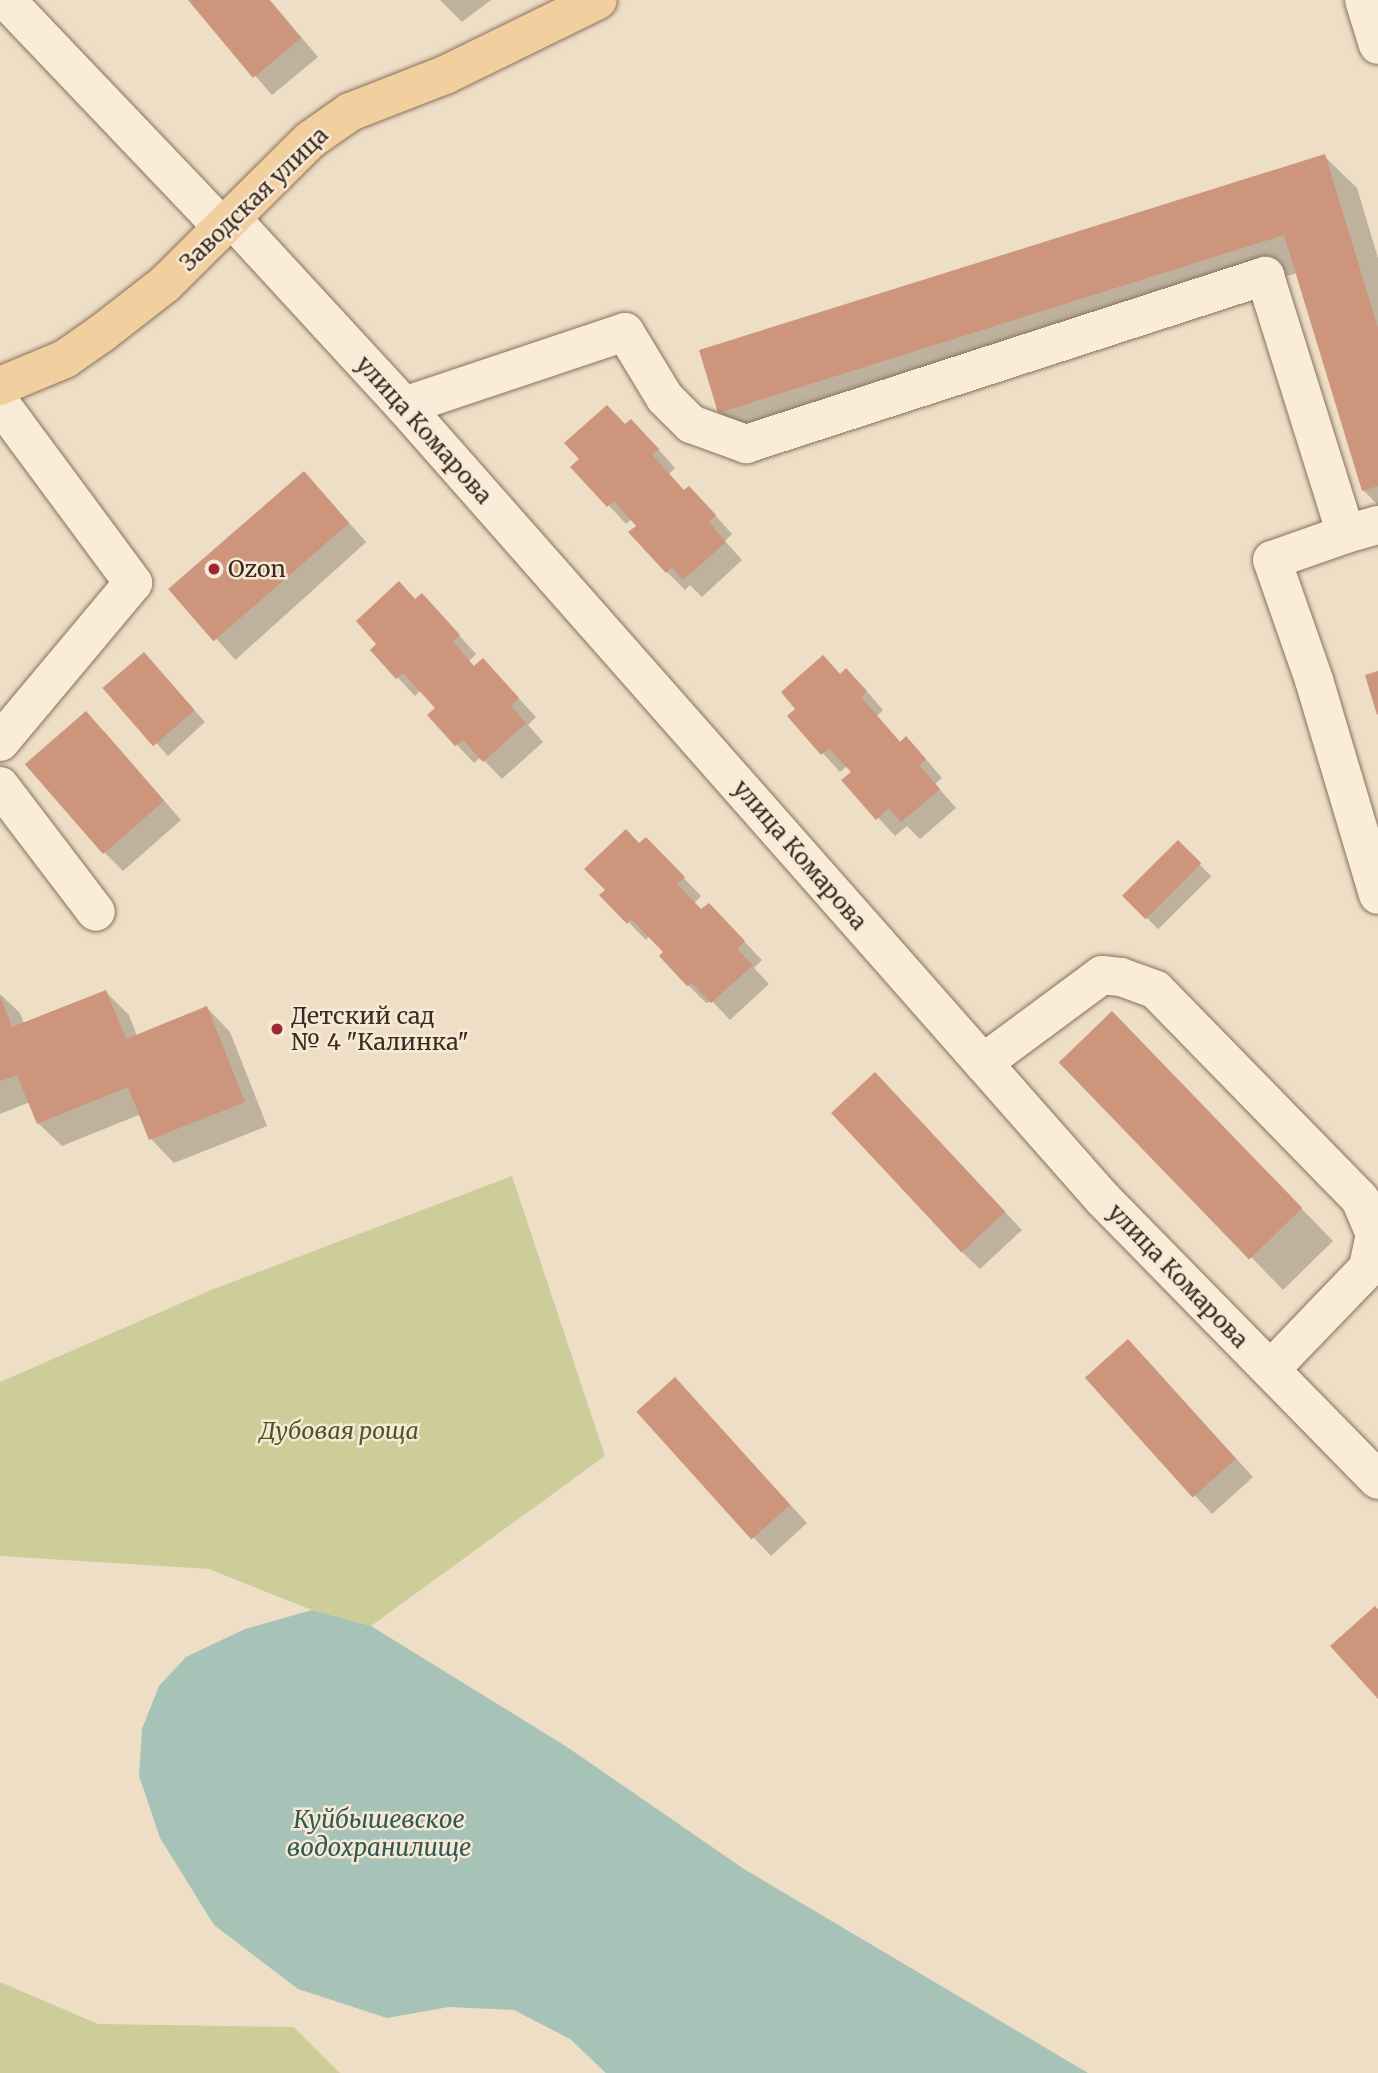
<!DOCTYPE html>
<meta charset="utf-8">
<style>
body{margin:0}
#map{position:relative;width:1378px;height:2073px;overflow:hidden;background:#eedec6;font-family:Merriweather,serif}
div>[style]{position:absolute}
.green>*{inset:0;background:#cccd99}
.water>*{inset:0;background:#a7c2b7}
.shadow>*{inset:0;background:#0003;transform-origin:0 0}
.building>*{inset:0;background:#cc957c;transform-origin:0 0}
.roads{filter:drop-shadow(0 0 2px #8a705b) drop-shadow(0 0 2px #8a705b)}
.minor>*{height:38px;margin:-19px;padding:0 19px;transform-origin:19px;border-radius:19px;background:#f9ecd9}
.major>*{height:38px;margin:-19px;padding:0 19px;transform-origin:19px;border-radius:19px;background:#f1cf9e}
.dots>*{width:19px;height:19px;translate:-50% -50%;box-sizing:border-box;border:4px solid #f6e9d5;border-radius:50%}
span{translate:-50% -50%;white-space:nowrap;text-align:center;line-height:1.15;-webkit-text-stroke:5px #f6e9d5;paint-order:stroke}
.street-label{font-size:23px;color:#3a2a1f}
.poi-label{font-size:23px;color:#3a2a1f}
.left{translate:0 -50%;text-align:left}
.park-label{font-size:23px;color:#4f5626;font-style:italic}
.water-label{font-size:24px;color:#2f5a53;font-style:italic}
</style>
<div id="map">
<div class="green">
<i style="clip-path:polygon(512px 1176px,605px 1456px,371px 1626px,312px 1610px,209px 1569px,0 1556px,0 1382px,211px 1290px)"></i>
<i style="clip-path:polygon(0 1982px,98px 2024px,294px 2027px,340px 2073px,0 2073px)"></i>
</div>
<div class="water">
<i style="clip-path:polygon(312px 1610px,371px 1626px,567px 1747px,744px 1869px,1088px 2073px,606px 2073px,570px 2039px,514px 2010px,449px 2007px,387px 2018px,298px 1989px,214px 1925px,160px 1838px,139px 1776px,142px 1729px,159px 1686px,186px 1657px,245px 1629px)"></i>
</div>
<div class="shadow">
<i style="clip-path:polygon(190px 0,270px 0,318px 57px,272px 95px)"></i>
<i style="clip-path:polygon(440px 0,491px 0,462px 22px)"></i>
<i style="clip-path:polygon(1324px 156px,1357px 188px,1378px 258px,1378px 505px,1363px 490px,1297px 273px,753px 444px,720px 412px)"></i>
<i style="clip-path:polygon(626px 426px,649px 439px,675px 468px,669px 474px,685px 492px,707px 506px,732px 534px,725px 541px,742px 560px,702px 597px,690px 585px,685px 590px,667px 572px,638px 526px,632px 519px,626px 524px,573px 467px)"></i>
<i style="left:304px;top:473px;width:93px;height:176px;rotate:48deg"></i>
<i style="clip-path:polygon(416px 600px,439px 613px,476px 654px,469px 661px,475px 668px,500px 678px,536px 717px,528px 725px,543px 742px,502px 779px,481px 757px,474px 763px,429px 715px,437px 708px,421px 690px,415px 696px,372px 650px)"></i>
<i style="clip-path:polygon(155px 666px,205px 722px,168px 756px,106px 688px)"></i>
<i style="clip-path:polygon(841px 675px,864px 688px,883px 710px,877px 716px,901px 743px,924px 757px,942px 778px,935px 784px,956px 808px,920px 839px,907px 826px,895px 836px,844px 780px,853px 772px,847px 766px,840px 772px,789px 716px)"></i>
<i style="clip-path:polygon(104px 731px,181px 820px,123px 871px,105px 853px)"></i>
<i style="left:1178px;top:843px;width:47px;height:75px;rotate:45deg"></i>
<i style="clip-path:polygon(640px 845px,664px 857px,701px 896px,694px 903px,701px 911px,726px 923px,762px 960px,754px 968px,769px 984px,730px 1020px,712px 1001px,706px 1003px,688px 985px,650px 935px,646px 940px,602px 895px)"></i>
<i style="clip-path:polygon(106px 992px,129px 1015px,137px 1036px,207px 1008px,230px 1032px,267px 1126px,174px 1163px,151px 1139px,141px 1114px,62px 1146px,38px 1123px,30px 1102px,0 1114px,0 994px,20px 1013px,24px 1024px)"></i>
<i style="clip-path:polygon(1144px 1046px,1333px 1241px,1283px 1290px,1062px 1062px)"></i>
<i style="clip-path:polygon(892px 1092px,1022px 1230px,980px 1269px,962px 1252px)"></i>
<i style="clip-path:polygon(1146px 1359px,1253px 1477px,1212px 1514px,1087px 1379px)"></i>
<i style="clip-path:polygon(692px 1397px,807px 1523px,771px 1556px,754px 1538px)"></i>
</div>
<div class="building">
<i style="clip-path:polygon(188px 0,269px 0,301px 38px,253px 78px)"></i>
<i style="clip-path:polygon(1325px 154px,1378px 328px,1378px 486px,1362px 491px,1284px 235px,718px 413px,699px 350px)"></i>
<i style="clip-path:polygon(607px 405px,625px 424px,631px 419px,659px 449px,652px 455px,684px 490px,689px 486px,716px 515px,709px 522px,726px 542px,683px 580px,672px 567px,666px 573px,628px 532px,636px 526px,614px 501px,607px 507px,570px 467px,579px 459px,564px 443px)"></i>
<i style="left:304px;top:471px;width:69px;height:180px;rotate:49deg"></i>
<i style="clip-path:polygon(399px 581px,415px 599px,422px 593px,460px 635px,453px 642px,474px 666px,483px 658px,519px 698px,511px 706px,526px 723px,483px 762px,463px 740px,455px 746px,427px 715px,435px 708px,403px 673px,396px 679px,370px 650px,376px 644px,356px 621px)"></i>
<i style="left:144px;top:652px;width:77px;height:55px;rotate:49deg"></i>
<i style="clip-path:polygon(823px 655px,840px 674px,846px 668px,867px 691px,861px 697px,900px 742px,906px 736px,926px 759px,919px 765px,940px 789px,901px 822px,889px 808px,876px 820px,841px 780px,851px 772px,829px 748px,821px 755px,787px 716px,795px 709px,781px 692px)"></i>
<i style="clip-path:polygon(1378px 671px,1378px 714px,1377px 715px,1365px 675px)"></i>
<i style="left:86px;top:711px;width:119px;height:81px;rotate:49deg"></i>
<i style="clip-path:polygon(626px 829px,639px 843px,646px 837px,685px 877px,677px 884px,701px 909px,709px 903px,745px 941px,737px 949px,753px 965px,711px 1003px,692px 983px,687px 986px,659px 956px,663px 952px,631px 919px,627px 924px,599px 895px,605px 890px,584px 869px)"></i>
<i style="left:1178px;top:840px;width:33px;height:79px;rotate:45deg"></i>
<i style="clip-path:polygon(106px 990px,126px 1039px,207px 1006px,245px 1102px,149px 1140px,128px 1087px,37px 1124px,17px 1075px,0 1081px,0 996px,12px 1027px)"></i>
<i style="left:1112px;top:1011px;width:274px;height:74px;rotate:46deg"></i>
<i style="left:875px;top:1072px;width:191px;height:60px;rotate:47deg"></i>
<i style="left:1128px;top:1339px;width:161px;height:58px;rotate:48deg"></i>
<i style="left:675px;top:1377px;width:172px;height:52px;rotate:48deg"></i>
<i style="clip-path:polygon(1375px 1606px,1378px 1609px,1378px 1699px,1330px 1646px)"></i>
</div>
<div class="roads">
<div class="minor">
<i style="left:6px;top:0;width:315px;rotate:46.4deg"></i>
<i style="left:1364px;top:0;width:47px;rotate:72.7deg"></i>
<i style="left:232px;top:219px;width:254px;rotate:47.4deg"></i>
<i style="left:404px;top:406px;width:1057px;rotate:48.61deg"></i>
<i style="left:1103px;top:1199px;width:393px;rotate:45.6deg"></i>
<i style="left:0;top:403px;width:224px;rotate:53.5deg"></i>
<i style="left:133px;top:583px;width:207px;rotate:129.9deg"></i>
<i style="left:404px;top:406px;width:233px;rotate:-18.5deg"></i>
<i style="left:625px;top:332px;width:77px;rotate:58.8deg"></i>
<i style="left:665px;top:398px;width:37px;rotate:45deg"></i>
<i style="left:691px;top:424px;width:59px;rotate:20deg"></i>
<i style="left:746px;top:444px;width:546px;rotate:-17.94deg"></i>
<i style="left:1265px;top:276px;width:270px;rotate:72.6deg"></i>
<i style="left:1346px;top:534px;width:33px;rotate:-16deg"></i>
<i style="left:1346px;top:534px;width:78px;rotate:160.6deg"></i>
<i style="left:1272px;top:560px;width:127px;rotate:70.7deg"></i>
<i style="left:1314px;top:680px;width:224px;rotate:73.4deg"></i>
<i style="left:0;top:786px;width:158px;rotate:52.7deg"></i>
<i style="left:983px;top:1063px;width:148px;rotate:-36.5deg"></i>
<i style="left:1102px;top:975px;width:19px;rotate:6deg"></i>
<i style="left:1121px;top:977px;width:37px;rotate:20deg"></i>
<i style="left:1156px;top:990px;width:292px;rotate:45.7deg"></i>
<i style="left:1360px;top:1199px;width:38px;rotate:67deg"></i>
<i style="left:1375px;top:1234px;width:35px;rotate:102deg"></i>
<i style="left:1368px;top:1268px;width:141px;rotate:133.9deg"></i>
</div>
<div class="major">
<i style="left:0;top:386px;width:70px;rotate:-22.6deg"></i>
<i style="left:65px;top:359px;width:45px;rotate:-35.1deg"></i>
<i style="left:102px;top:333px;width:80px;rotate:-37.9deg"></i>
<i style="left:165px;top:284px;width:204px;rotate:-44.8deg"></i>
<i style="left:310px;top:140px;width:49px;rotate:-35deg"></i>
<i style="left:350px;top:112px;width:102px;rotate:-21.3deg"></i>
<i style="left:445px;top:75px;width:170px;rotate:-26.1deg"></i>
</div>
</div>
<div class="dots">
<i style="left:214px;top:569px;background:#992b37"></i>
<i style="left:277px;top:1029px;background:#992b37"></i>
</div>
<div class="street-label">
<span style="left:254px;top:199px;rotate:-44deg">Заводская улица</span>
<span style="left:424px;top:430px;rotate:48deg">улица Комарова</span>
<span style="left:800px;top:855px;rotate:49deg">улица Комарова</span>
<span style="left:1178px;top:1276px;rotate:46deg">улица Комарова</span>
</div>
<div class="poi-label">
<span class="left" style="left:228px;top:569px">Ozon</span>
<span class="left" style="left:291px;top:1029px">Детский сад<br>№ 4 "Калинка"</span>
</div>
<div class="park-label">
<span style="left:339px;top:1431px">Дубовая роща</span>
</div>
<div class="water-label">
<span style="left:379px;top:1834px">Куйбышевское<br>водохранилище</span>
</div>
</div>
